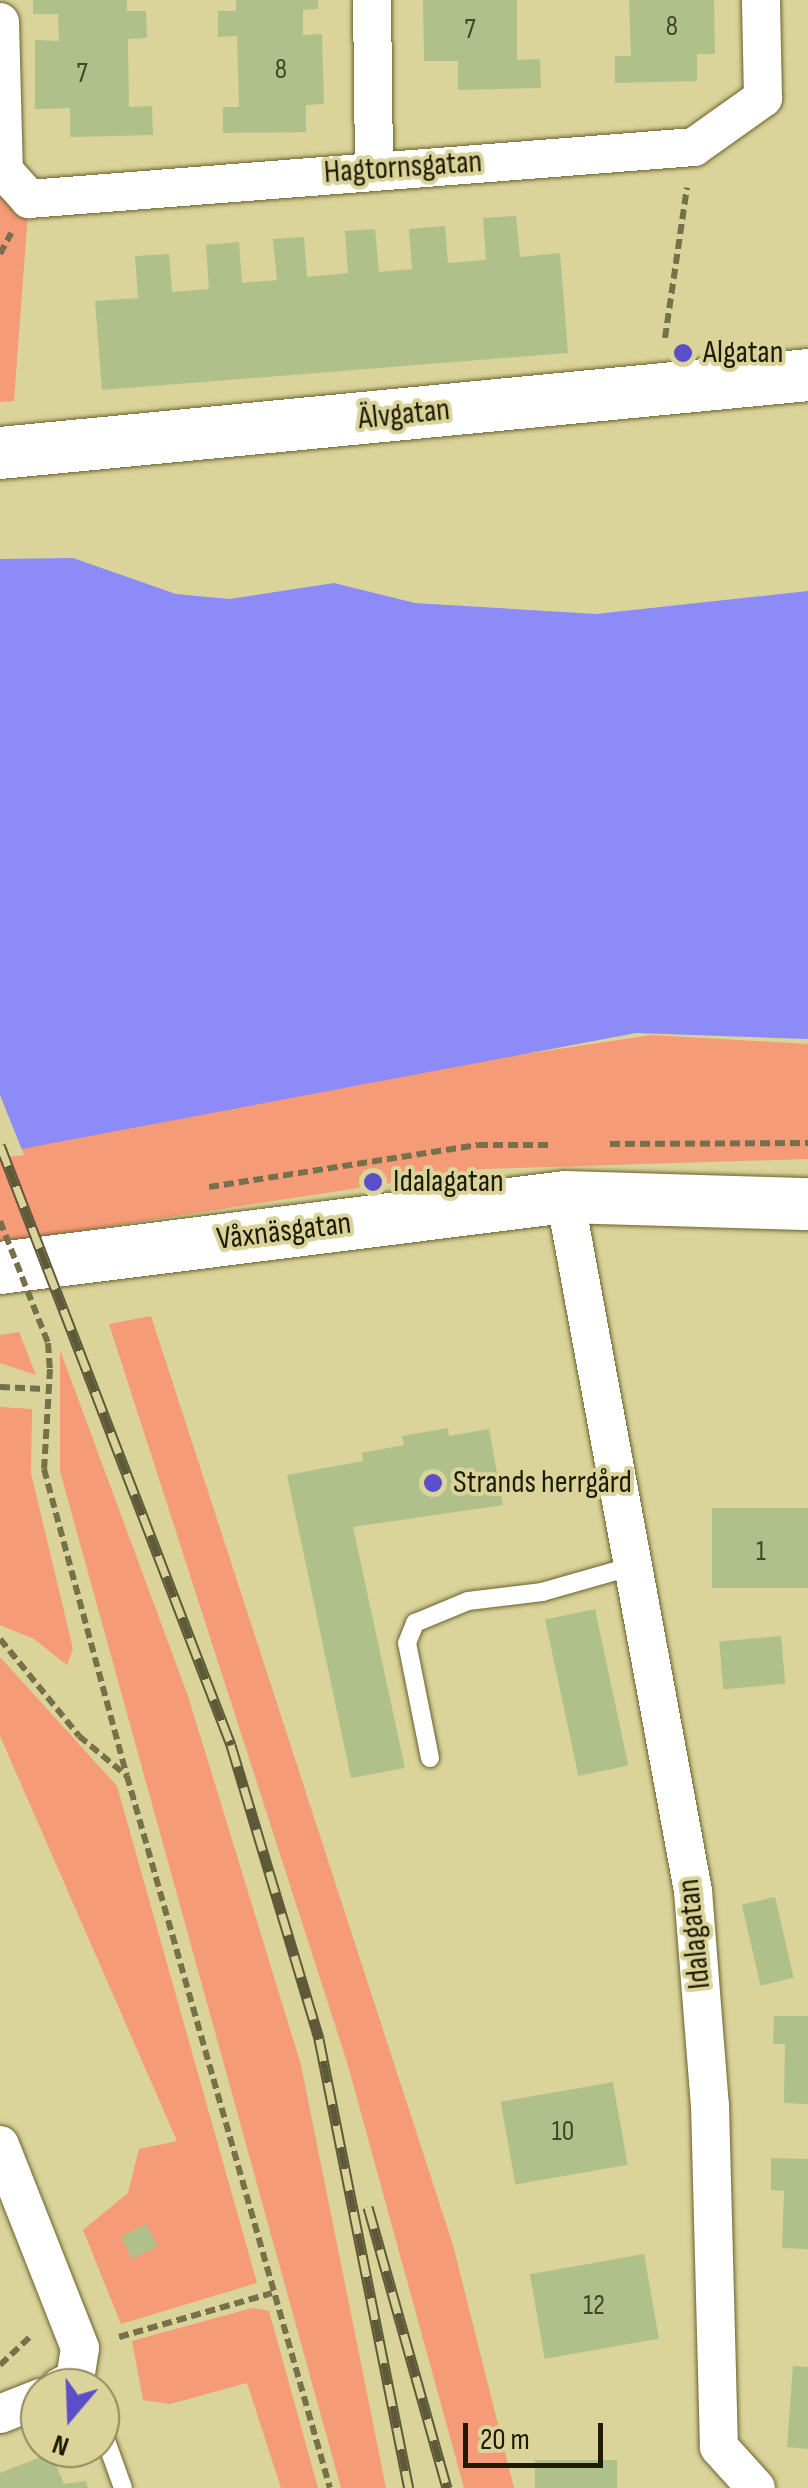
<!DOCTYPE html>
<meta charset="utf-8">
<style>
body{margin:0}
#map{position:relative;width:808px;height:2488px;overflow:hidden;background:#dad39a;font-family:"Sofia Sans Condensed",sans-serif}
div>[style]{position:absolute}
.green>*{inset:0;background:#f69b78}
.water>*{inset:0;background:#8c8bf8}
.pier>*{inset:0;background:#dad39a}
.building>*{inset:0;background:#b0c08b;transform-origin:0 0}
.path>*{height:6px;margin-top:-3px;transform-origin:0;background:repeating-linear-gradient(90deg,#76714b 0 10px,transparent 0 15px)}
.roads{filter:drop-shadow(0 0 2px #69622d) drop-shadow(0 0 2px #69622d)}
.lane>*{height:18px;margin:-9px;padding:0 9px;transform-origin:9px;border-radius:9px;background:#fff}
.street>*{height:38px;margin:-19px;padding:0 19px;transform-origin:19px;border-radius:19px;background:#fff}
.secondary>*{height:52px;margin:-26px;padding:0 26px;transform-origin:26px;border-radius:26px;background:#fff}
.rail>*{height:11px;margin-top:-5.5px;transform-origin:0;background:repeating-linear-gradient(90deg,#dad39a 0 22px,#5e5938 0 44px);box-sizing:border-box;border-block:2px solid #5e5938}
.path-bridge>*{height:6px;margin-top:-3px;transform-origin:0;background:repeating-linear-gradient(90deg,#76714b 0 10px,transparent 0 15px)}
.dots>*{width:28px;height:28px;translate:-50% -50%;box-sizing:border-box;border:5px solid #dad39a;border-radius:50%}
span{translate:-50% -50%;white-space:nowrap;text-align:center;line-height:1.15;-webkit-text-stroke:8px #dad39a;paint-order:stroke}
.number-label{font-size:28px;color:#424426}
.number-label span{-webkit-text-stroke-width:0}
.street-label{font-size:32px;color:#1e1b05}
.poi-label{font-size:32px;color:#1e1b05}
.left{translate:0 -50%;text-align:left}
.north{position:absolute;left:20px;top:2368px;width:100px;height:100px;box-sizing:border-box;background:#dad39a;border:2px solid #8f895e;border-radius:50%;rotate:199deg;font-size:28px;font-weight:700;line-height:40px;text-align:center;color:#1e1b05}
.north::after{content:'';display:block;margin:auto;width:35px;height:45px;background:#5a4fc8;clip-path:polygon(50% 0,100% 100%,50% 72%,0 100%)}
.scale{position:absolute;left:463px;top:2423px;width:140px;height:45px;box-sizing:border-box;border:5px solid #1e1b05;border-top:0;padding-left:12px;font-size:30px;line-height:35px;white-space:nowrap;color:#1e1b05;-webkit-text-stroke:8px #dad39a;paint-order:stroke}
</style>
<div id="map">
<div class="green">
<i style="clip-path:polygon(0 22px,4px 171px,29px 199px,14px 401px,0 402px)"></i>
<i style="clip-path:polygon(651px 1035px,808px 1044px,808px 1159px,483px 1169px,0 1243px,0 1134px)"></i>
<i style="clip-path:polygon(151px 1316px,453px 2245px,514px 2488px,464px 2488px,347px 2062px,109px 1324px)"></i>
<i style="clip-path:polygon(19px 1332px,36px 1375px,0 1363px,0 1335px)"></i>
<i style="clip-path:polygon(60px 1350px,188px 1696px,301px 2065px,386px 2488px,341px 2488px,60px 1471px)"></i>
<i style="clip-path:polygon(0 1407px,32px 1409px,31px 1473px,73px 1649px,67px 1665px,34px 1639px,0 1625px)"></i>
<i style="clip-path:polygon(0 1657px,117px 1786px,257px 2283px,121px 2324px,83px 2230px,128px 2193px,139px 2149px,177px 2141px,0 1736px)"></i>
<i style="clip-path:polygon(252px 2308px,269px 2311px,318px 2488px,281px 2488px,247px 2383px,170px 2404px,143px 2400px,132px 2341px)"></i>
</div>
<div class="water">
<i style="clip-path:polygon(73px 558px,176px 594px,229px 599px,334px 583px,415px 603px,596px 614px,808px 591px,808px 1039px,636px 1033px,0 1153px,0 559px)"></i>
</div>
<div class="pier">
<i style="clip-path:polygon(0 1095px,24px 1155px,0 1158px)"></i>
</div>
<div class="building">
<i style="clip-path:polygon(33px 0,127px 0,127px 11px,146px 11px,147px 38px,128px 39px,129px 107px,152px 106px,153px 135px,70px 137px,70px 108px,35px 109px,35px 40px,59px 41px,58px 14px,33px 14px)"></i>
<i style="clip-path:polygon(236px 0,318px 0,318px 9px,303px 10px,303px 35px,322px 34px,324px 104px,306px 105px,306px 132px,223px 133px,223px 107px,239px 107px,237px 36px,218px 37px,218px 11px,236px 11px)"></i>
<i style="clip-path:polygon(423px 0,517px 0,517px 60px,540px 59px,541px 88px,458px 90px,458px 61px,424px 61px)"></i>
<i style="clip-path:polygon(629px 0,714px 0,715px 54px,697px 54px,697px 81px,615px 83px,615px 56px,631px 56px)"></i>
<i style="clip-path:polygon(516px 216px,520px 257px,560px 253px,568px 353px,102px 390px,95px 301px,138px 298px,135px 256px,169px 254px,172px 292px,209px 289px,206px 245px,239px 242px,242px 283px,277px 280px,273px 239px,304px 237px,307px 277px,348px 273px,345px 231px,375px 229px,379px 272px,412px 269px,409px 229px,445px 226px,448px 263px,486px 260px,483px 218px)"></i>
<i style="clip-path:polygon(448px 1428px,449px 1436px,489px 1429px,503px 1505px,353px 1527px,405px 1768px,351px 1778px,287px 1475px,363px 1461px,362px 1453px,404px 1445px,402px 1436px)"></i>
<i style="left:808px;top:1508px;width:80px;height:96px;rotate:90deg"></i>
<i style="left:595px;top:1609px;width:160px;height:51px;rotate:78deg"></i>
<i style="left:781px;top:1636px;width:48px;height:62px;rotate:85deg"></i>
<i style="left:775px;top:1897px;width:83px;height:34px;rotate:77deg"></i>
<i style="clip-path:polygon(774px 2016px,808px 2016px,808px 2104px,784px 2103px,785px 2044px,773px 2044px)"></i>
<i style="left:613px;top:2082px;width:84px;height:114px;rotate:80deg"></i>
<i style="clip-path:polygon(771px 2158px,808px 2159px,808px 2249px,782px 2248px,784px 2191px,771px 2190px)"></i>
<i style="left:146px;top:2224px;width:25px;height:28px;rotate:63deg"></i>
<i style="left:644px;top:2254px;width:86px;height:116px;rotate:80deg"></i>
<i style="clip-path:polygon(793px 2366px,808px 2367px,808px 2449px,787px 2447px)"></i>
<i style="clip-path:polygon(51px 2453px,64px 2484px,86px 2481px,88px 2488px,0 2488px,0 2473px)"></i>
<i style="left:617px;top:2460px;width:28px;height:82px;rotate:90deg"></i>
</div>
<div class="path">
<i style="left:0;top:254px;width:24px;rotate:-62deg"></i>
<i style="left:665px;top:338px;width:152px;rotate:-81.7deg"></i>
<i style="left:610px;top:1144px;width:198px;rotate:-0.3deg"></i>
<i style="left:209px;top:1187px;width:272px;rotate:-8.9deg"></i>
<i style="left:478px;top:1145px;width:75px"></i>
<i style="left:50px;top:1369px;width:100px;rotate:93.4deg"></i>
<i style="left:44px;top:1469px;width:318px;rotate:74.9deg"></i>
<i style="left:0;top:1387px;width:44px;rotate:2.6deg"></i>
<i style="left:0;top:1639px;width:125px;rotate:50.8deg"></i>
<i style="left:79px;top:1736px;width:62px;rotate:39.8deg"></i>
<i style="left:127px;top:1776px;width:740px;rotate:74.09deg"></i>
<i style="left:119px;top:2337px;width:159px;rotate:-16deg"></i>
<i style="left:0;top:2365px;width:44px;rotate:-43.2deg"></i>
</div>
<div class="roads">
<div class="lane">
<i style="left:430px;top:1758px;width:117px;rotate:-101.3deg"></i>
<i style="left:407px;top:1643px;width:22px;rotate:-68deg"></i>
<i style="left:415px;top:1623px;width:57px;rotate:-22.5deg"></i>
<i style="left:468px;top:1601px;width:75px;rotate:-6.9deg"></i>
<i style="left:542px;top:1592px;width:95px;rotate:-15.9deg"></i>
<i style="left:100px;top:2424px;width:68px;rotate:70.2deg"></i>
</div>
<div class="street">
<i style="left:372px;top:0;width:170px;rotate:89.3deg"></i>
<i style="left:0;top:22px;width:149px;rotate:88.5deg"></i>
<i style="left:4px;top:171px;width:38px;rotate:48deg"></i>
<i style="left:29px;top:199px;width:667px;rotate:-4.47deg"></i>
<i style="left:694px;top:147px;width:85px;rotate:-35.4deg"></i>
<i style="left:763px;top:98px;width:98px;rotate:-91.2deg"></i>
<i style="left:565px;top:1197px;width:706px;rotate:79.55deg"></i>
<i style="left:693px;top:1891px;width:215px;rotate:85.5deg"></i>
<i style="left:710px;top:2105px;width:342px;rotate:88.5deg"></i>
<i style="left:719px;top:2447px;width:55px;rotate:47.9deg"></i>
<i style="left:0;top:2145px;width:218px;rotate:68.5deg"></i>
<i style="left:80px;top:2348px;width:31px;rotate:99deg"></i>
<i style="left:75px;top:2379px;width:18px;rotate:151deg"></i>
<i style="left:0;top:2414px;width:43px;rotate:-21.8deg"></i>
</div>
<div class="secondary">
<i style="left:0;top:453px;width:812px;rotate:-5.51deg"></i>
<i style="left:0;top:1268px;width:569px;rotate:-7.16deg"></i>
<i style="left:565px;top:1197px;width:243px;rotate:1.7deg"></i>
</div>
</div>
<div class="rail">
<i style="left:0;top:1145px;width:643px;rotate:68.94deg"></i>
<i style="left:231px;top:1745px;width:307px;rotate:73.3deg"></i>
<i style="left:319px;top:2039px;width:458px;rotate:78.7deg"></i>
<i style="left:368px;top:2207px;width:292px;rotate:74.3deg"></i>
</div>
<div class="path-bridge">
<i style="left:0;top:1221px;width:131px;rotate:68.5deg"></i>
<i style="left:48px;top:1343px;width:26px;rotate:86deg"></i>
</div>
<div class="dots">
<i style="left:683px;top:353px;background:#5a4fc8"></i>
<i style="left:373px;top:1182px;background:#5a4fc8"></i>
<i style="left:433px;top:1483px;background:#5a4fc8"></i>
</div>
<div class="number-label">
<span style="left:672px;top:27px">8</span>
<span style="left:470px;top:30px">7</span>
<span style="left:281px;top:70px">8</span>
<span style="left:82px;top:74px">7</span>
<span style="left:761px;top:1552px">1</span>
<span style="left:563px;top:2132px">10</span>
<span style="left:594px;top:2306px">12</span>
</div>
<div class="street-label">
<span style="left:403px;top:168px;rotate:-4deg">Hagtornsgatan</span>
<span style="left:404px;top:415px;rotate:-6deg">Älvgatan</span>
<span style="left:284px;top:1232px;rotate:-7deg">Våxnäsgatan</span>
<span style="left:695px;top:1934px;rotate:-96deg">Idalagatan</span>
</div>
<div class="poi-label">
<span class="left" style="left:703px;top:353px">Algatan</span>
<span class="left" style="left:393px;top:1182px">Idalagatan</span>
<span class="left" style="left:453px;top:1483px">Strands herrgård</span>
</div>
<div class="north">N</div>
<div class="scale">20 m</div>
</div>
